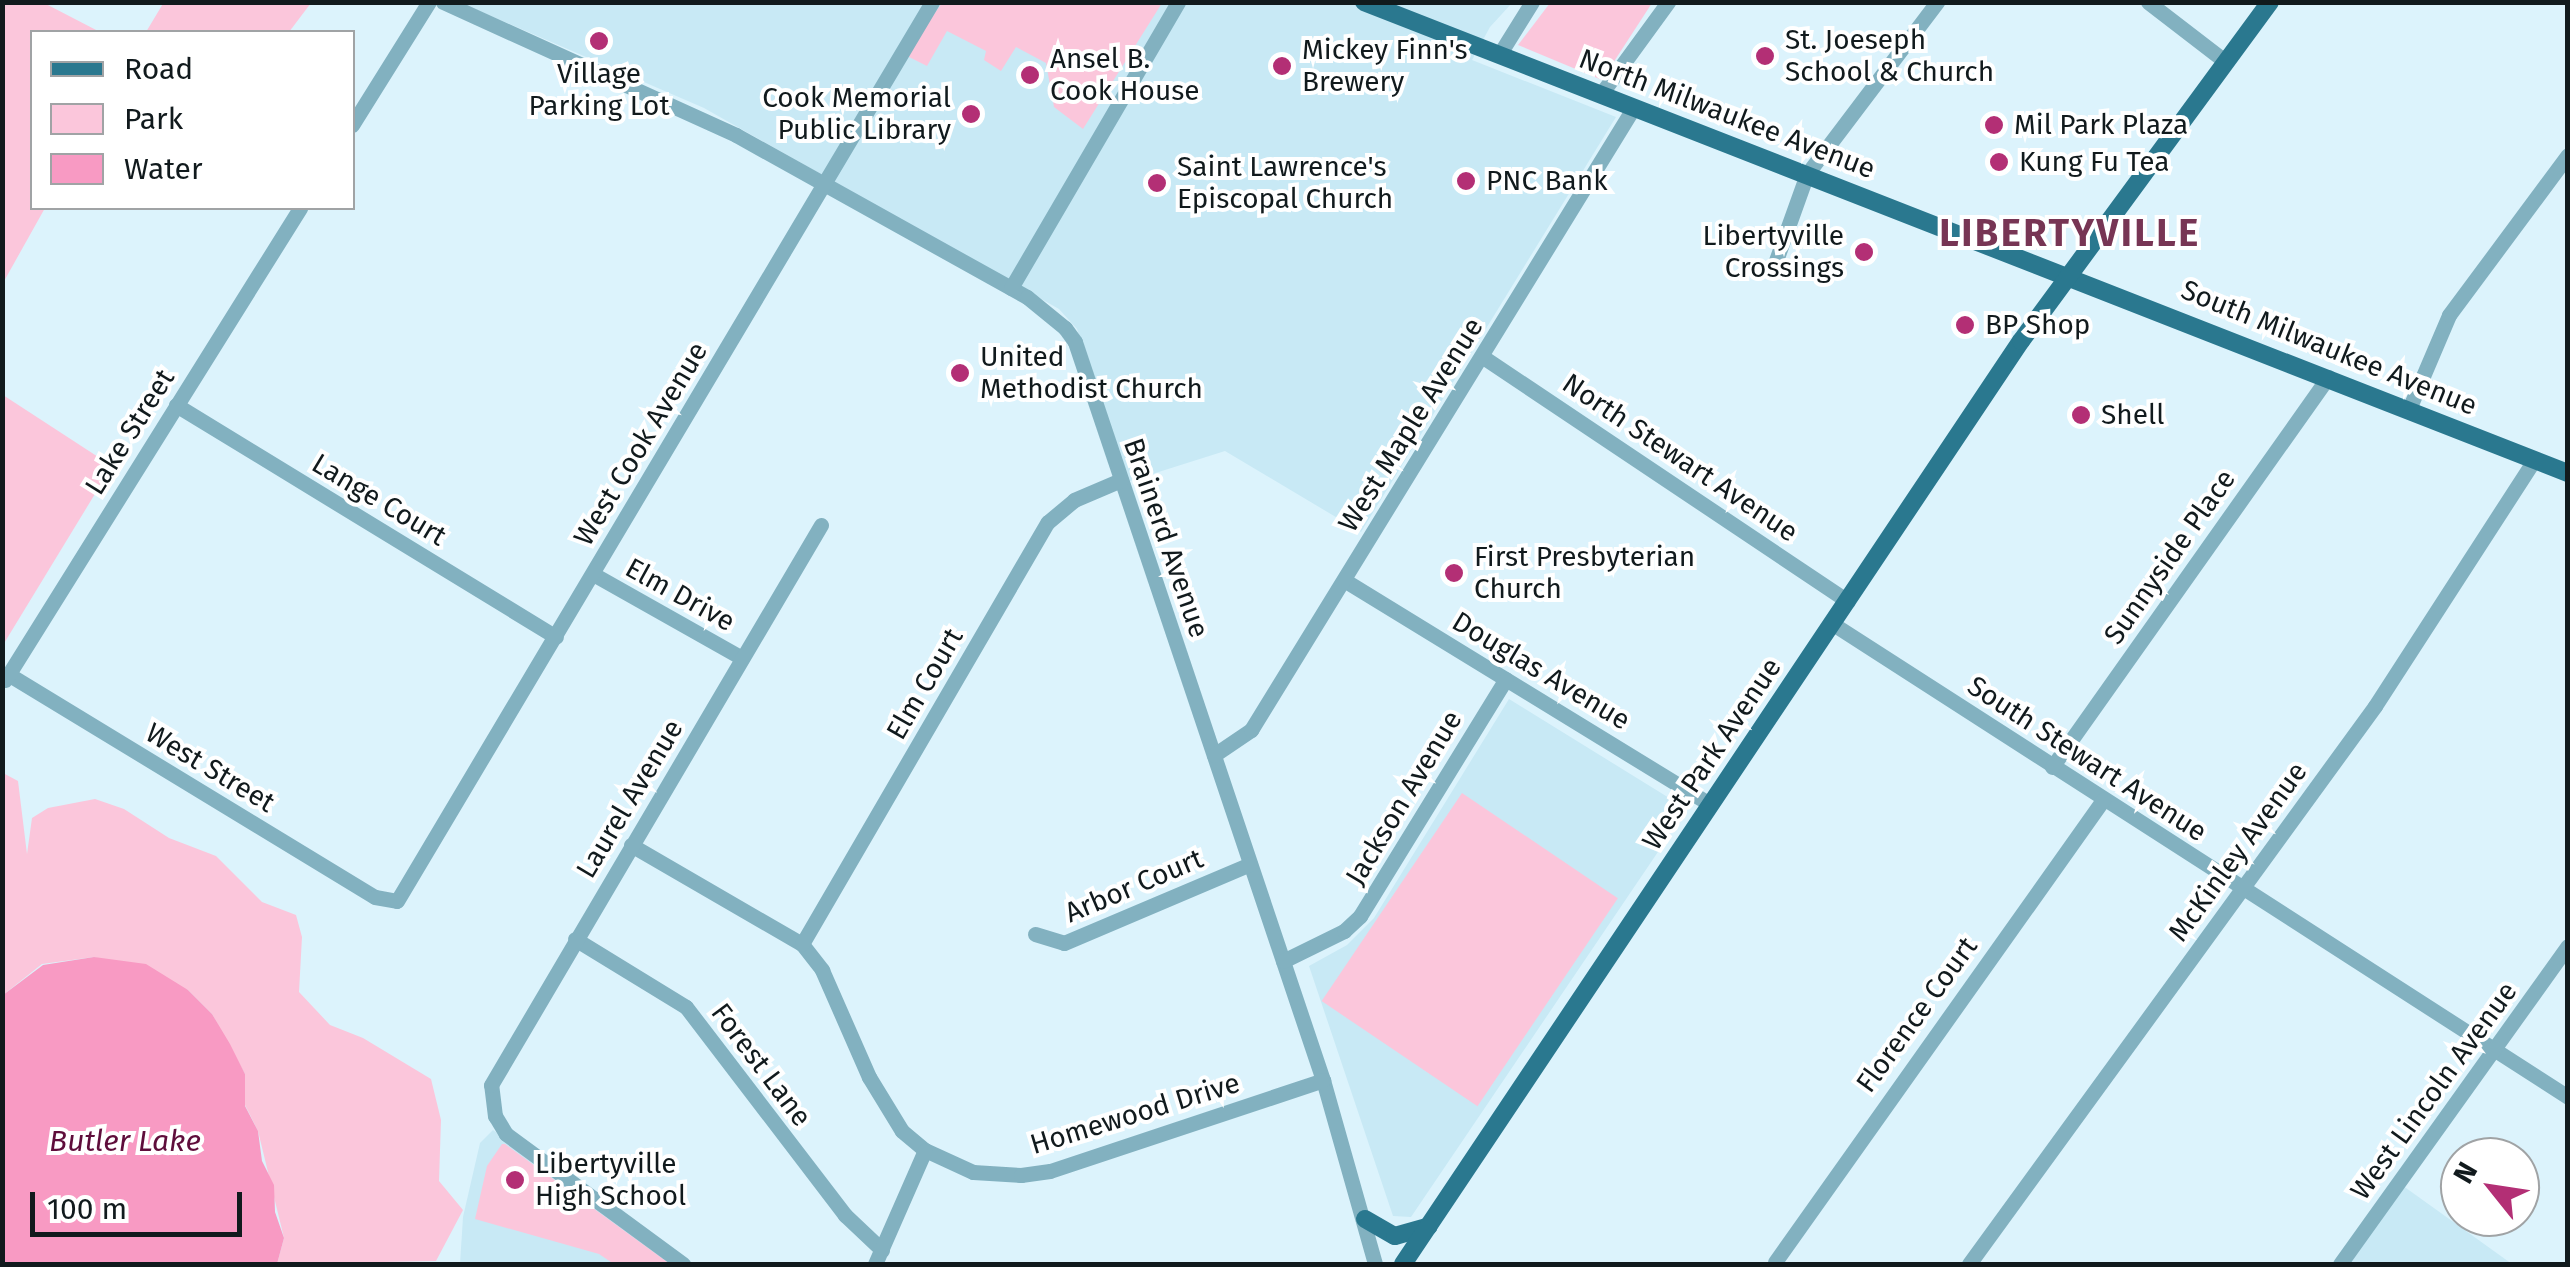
<!DOCTYPE html>
<style>
body{margin:0}
#map{position:relative;width:2570px;height:1267px;overflow:hidden;background:#dcf3fc;font-family:"Fira Sans",sans-serif}
div>[style]{position:absolute}
.built>*{inset:0;background:#c8e9f5}
.green>*{inset:0;background:#fbc6db;transform-origin:0 0}
.water>*{inset:0;background:#f89ac3}
.minor>*{height:15px;margin:-7.5px;padding:0 7.5px;transform-origin:7.5px;border-radius:7.5px;background:#82b1c0}
.major>*{height:18px;margin:-9px;padding:0 9px;transform-origin:9px;border-radius:9px;background:#2a788f}
.dots>*{width:28px;height:28px;translate:-50% -50%;box-sizing:border-box;border:5px solid #fff;border-radius:50%}
span{translate:-50% -50%;white-space:nowrap;text-align:center;line-height:1.15;-webkit-text-stroke:8px #fff;paint-order:stroke}
.poi-label{font-size:28px;color:#111a1d}
.left{translate:0 -50%;text-align:left}
.right{translate:-100% -50%;text-align:right}
.street-label{font-size:28px;color:#111a1d}
.water-label{font-size:30px;color:#5f0d3b;font-style:italic}
.district-label{font-size:38px;color:#773554;font-weight:700;letter-spacing:2.5px}
.frame{position:absolute;inset:0;border:5px solid #111a1d;pointer-events:none}
.legend{position:absolute;left:30px;top:30px;width:325px;height:180px;box-sizing:border-box;background:#fff;border:2px solid #a0a3a5;margin:0;padding:12px 18px;list-style:none;font-size:30px;color:#111a1d}
.legend li{display:flex;align-items:center;gap:20px;height:50px}
.legend b{width:50px;border:2px solid #a0a3a5}
.north{position:absolute;left:2440px;top:1137px;width:100px;height:100px;box-sizing:border-box;background:#fff;border:2px solid #a0a3a5;border-radius:50%;rotate:300deg;font-size:28px;font-weight:700;line-height:40px;text-align:center;color:#111a1d}
.north::after{content:'';display:block;margin:auto;width:35px;height:45px;background:#b32f75;clip-path:polygon(50% 0,100% 100%,50% 72%,0 100%)}
.scale{position:absolute;left:30px;top:1192px;width:212px;height:45px;box-sizing:border-box;border:5px solid #111a1d;border-top:0;padding-left:12px;font-size:30px;line-height:35px;white-space:nowrap;color:#111a1d;-webkit-text-stroke:8px #fff;paint-order:stroke}
</style>
<div id="map">
<div class="built">
<i style="clip-path:polygon(461px 3px,1512px 3px,1490px 27px,1472px 60px,1616px 117px,1361px 532px,1225px 451px,1127px 482px,1077px 329px,1059px 309px,704px 108px)"></i>
<i style="clip-path:polygon(1509px 699px,1687px 809px,1411px 1217px,1393px 1216px,1309px 966px,1347px 945px,1374px 918px)"></i>
<i style="clip-path:polygon(493px 1130px,670px 1264px,460px 1264px,463px 1217px,480px 1143px)"></i>
<i style="clip-path:polygon(2399px 1183px,2512px 1264px,2340px 1264px)"></i>
</div>
<div class="green">
<i style="clip-path:polygon(3px 2px,44px 3px,100px 32px,32px 32px,32px 208px,45px 208px,3px 283px)"></i>
<i style="clip-path:polygon(164px 2px,311px 2px,311px 3px,289px 32px,146px 32px)"></i>
<i style="clip-path:polygon(942px 3px,1162px 3px,1083px 129px,1054px 107px,1046px 63px,1016px 47px,1001px 71px,984px 60px,986px 51px,947px 31px,927px 66px,905px 55px)"></i>
<i style="clip-path:polygon(1550px 3px,1652px 3px,1602px 80px,1518px 45px)"></i>
<i style="clip-path:polygon(3px 395px,112px 466px,3px 645px)"></i>
<i style="clip-path:polygon(3px 773px,18px 781px,27px 854px,32px 818px,48px 808px,95px 799px,124px 809px,169px 838px,216px 856px,262px 902px,296px 915px,302px 937px,299px 992px,330px 1025px,363px 1038px,431px 1079px,441px 1120px,439px 1181px,463px 1210px,436px 1261px,277px 1264px,284px 1238px,258px 1131px,245px 1105px,245px 1074px,212px 1014px,188px 990px,94px 957px,42px 964px,3px 995px)"></i>
<i style="left:1462px;top:793px;width:188px;height:251px;rotate:34deg"></i>
<i style="clip-path:polygon(502px 1144px,505px 1144px,670px 1264px,614px 1264px,599px 1254px,475px 1219px,487px 1166px)"></i>
</div>
<div class="water">
<i style="clip-path:polygon(94px 957px,146px 964px,188px 990px,212px 1014px,230px 1044px,245px 1074px,245px 1106px,258px 1131px,262px 1161px,274px 1185px,275px 1212px,284px 1238px,277px 1264px,3px 1264px,3px 995px,43px 965px)"></i>
</div>
<div class="minor">
<i style="left:443px;top:2px;width:322px;rotate:24.4deg"></i>
<i style="left:736px;top:135px;width:333px;rotate:29.1deg"></i>
<i style="left:1027px;top:297px;width:49px;rotate:39.2deg"></i>
<i style="left:1065px;top:328px;width:17px;rotate:54deg"></i>
<i style="left:1075px;top:342px;width:779px;rotate:71.43deg"></i>
<i style="left:1323px;top:1080px;width:191px;rotate:74.2deg"></i>
<i style="left:2148px;top:2px;width:98px;rotate:37.6deg"></i>
<i style="left:1499px;top:55px;width:62px;rotate:-58.1deg"></i>
<i style="left:1601px;top:94px;width:114px;rotate:-53.9deg"></i>
<i style="left:352px;top:125px;width:145px;rotate:-58deg"></i>
<i style="left:1774px;top:266px;width:98px;rotate:-70.3deg"></i>
<i style="left:1807px;top:174px;width:216px;rotate:-52.9deg"></i>
<i style="left:1011px;top:288px;width:331px;rotate:-59.7deg"></i>
<i style="left:1483px;top:357px;width:439px;rotate:33.8deg"></i>
<i style="left:176px;top:405px;width:445px;rotate:31.4deg"></i>
<i style="left:2409px;top:409px;width:102px;rotate:-66.9deg"></i>
<i style="left:2449px;top:315px;width:199px;rotate:-53.4deg"></i>
<i style="left:593px;top:574px;width:171px;rotate:29.4deg"></i>
<i style="left:1344px;top:580px;width:430px;rotate:31.5deg"></i>
<i style="left:1833px;top:624px;width:874px;rotate:32.76deg"></i>
<i style="left:8px;top:674px;width:429px;rotate:31.3deg"></i>
<i style="left:375px;top:897px;width:22px;rotate:10deg"></i>
<i style="left:397px;top:901px;width:1046px;rotate:-59.24deg"></i>
<i style="left:5px;top:680px;width:557px;rotate:-57.99deg"></i>
<i style="left:1214px;top:755px;width:45px;rotate:-34deg"></i>
<i style="left:1251px;top:730px;width:731px;rotate:-58.42deg"></i>
<i style="left:2052px;top:767px;width:478px;rotate:-54.7deg"></i>
<i style="left:631px;top:845px;width:198px;rotate:30.1deg"></i>
<i style="left:802px;top:944px;width:33px;rotate:52deg"></i>
<i style="left:822px;top:970px;width:117px;rotate:66.3deg"></i>
<i style="left:869px;top:1077px;width:63px;rotate:58.6deg"></i>
<i style="left:902px;top:1131px;width:30px;rotate:40deg"></i>
<i style="left:925px;top:1150px;width:53px;rotate:24.6deg"></i>
<i style="left:973px;top:1172px;width:48px;rotate:3.6deg"></i>
<i style="left:1021px;top:1175px;width:29px;rotate:-8deg"></i>
<i style="left:1050px;top:1171px;width:288px;rotate:-18.4deg"></i>
<i style="left:1035px;top:934px;width:30px;rotate:17deg"></i>
<i style="left:1064px;top:943px;width:202px;rotate:-23deg"></i>
<i style="left:575px;top:939px;width:130px;rotate:31.5deg"></i>
<i style="left:686px;top:1007px;width:262px;rotate:52.6deg"></i>
<i style="left:845px;top:1215px;width:51px;rotate:43.4deg"></i>
<i style="left:802px;top:944px;width:488px;rotate:-59.8deg"></i>
<i style="left:1048px;top:522px;width:34px;rotate:-40deg"></i>
<i style="left:1074px;top:500px;width:51px;rotate:-23.1deg"></i>
<i style="left:1283px;top:961px;width:68px;rotate:-26.2deg"></i>
<i style="left:1344px;top:931px;width:22px;rotate:-43deg"></i>
<i style="left:1360px;top:916px;width:278px;rotate:-58.4deg"></i>
<i style="left:1775px;top:1262px;width:567px;rotate:-54.63deg"></i>
<i style="left:683px;top:1264px;width:220px;rotate:-143.7deg"></i>
<i style="left:506px;top:1134px;width:21px;rotate:-121deg"></i>
<i style="left:495px;top:1116px;width:31px;rotate:-97deg"></i>
<i style="left:491px;top:1085px;width:650px;rotate:-59.49deg"></i>
<i style="left:875px;top:1264px;width:124px;rotate:-66.3deg"></i>
<i style="left:1969px;top:1264px;width:690px;rotate:-53.96deg"></i>
<i style="left:2375px;top:706px;width:293px;rotate:-57.1deg"></i>
<i style="left:2340px;top:1264px;width:391px;rotate:-54.4deg"></i>
</div>
<div class="major">
<i style="left:1364px;top:2px;width:1293px;rotate:21.37deg"></i>
<i style="left:1365px;top:1219px;width:34px;rotate:30deg"></i>
<i style="left:1395px;top:1236px;width:35px;rotate:-16deg"></i>
<i style="left:1403px;top:1264px;width:1111px;rotate:-56.2deg"></i>
<i style="left:2021px;top:341px;width:421px;rotate:-53.7deg"></i>
</div>
<div class="dots">
<i style="left:599px;top:41px;background:#b32f75"></i>
<i style="left:1765px;top:56px;background:#b32f75"></i>
<i style="left:1282px;top:66px;background:#b32f75"></i>
<i style="left:1030px;top:75px;background:#b32f75"></i>
<i style="left:971px;top:114px;background:#b32f75"></i>
<i style="left:1994px;top:125px;background:#b32f75"></i>
<i style="left:1999px;top:162px;background:#b32f75"></i>
<i style="left:1466px;top:181px;background:#b32f75"></i>
<i style="left:1157px;top:183px;background:#b32f75"></i>
<i style="left:1864px;top:252px;background:#b32f75"></i>
<i style="left:1965px;top:325px;background:#b32f75"></i>
<i style="left:960px;top:373px;background:#b32f75"></i>
<i style="left:2081px;top:415px;background:#b32f75"></i>
<i style="left:1454px;top:573px;background:#b32f75"></i>
<i style="left:515px;top:1180px;background:#b32f75"></i>
</div>
<div class="poi-label">
<span class="left" style="left:1785px;top:56px">St. Joeseph<br>School &amp; Church</span>
<span class="left" style="left:1302px;top:66px">Mickey Finn's<br>Brewery</span>
<span class="left" style="left:1050px;top:75px">Ansel B.<br>Cook House</span>
<span style="left:599px;top:90px">Village<br>Parking Lot</span>
<span class="right" style="left:951px;top:114px">Cook Memorial<br>Public Library</span>
<span class="left" style="left:2014px;top:125px">Mil Park Plaza</span>
<span class="left" style="left:2019px;top:162px">Kung Fu Tea</span>
<span class="left" style="left:1177px;top:183px">Saint Lawrence's<br>Episcopal Church</span>
<span class="left" style="left:1486px;top:181px">PNC Bank</span>
<span class="right" style="left:1844px;top:252px">Libertyville<br>Crossings</span>
<span class="left" style="left:1985px;top:325px">BP Shop</span>
<span class="left" style="left:980px;top:373px">United<br>Methodist Church</span>
<span class="left" style="left:2101px;top:415px">Shell</span>
<span class="left" style="left:1474px;top:573px">First Presbyterian<br>Church</span>
<span class="left" style="left:535px;top:1180px">Libertyville<br>High School</span>
</div>
<div class="street-label">
<span style="left:1727px;top:114px;rotate:21deg">North Milwaukee Avenue</span>
<span style="left:2329px;top:348px;rotate:22deg">South Milwaukee Avenue</span>
<span style="left:1411px;top:425px;rotate:-58deg">West Maple Avenue</span>
<span style="left:130px;top:432px;rotate:-58deg">Lake Street</span>
<span style="left:641px;top:444px;rotate:-59deg">West Cook Avenue</span>
<span style="left:1680px;top:458px;rotate:34deg">North Stewart Avenue</span>
<span style="left:379px;top:500px;rotate:31deg">Lange Court</span>
<span style="left:1166px;top:538px;rotate:71deg">Brainerd Avenue</span>
<span style="left:2170px;top:557px;rotate:-55deg">Sunnyside Place</span>
<span style="left:680px;top:595px;rotate:29deg">Elm Drive</span>
<span style="left:1541px;top:671px;rotate:31deg">Douglas Avenue</span>
<span style="left:925px;top:684px;rotate:-60deg">Elm Court</span>
<span style="left:1712px;top:754px;rotate:-56deg">West Park Avenue</span>
<span style="left:2087px;top:759px;rotate:33deg">South Stewart Avenue</span>
<span style="left:210px;top:768px;rotate:31deg">West Street</span>
<span style="left:1404px;top:798px;rotate:-59deg">Jackson Avenue</span>
<span style="left:630px;top:799px;rotate:-59deg">Laurel Avenue</span>
<span style="left:2238px;top:852px;rotate:-54deg">McKinley Avenue</span>
<span style="left:1134px;top:886px;rotate:-23deg">Arbor Court</span>
<span style="left:1917px;top:1015px;rotate:-54deg">Florence Court</span>
<span style="left:761px;top:1065px;rotate:53deg">Forest Lane</span>
<span style="left:2434px;top:1091px;rotate:-54deg">West Lincoln Avenue</span>
<span style="left:1135px;top:1114px;rotate:-17deg">Homewood Drive</span>
</div>
<div class="water-label">
<span style="left:125px;top:1141px">Butler Lake</span>
</div>
<div class="district-label">
<span style="left:2070px;top:234px">LIBERTYVILLE</span>
</div>
<div class="frame"></div>
<ul class="legend">
<li><b style="height:12px;background:#2a788f"></b>Road</li>
<li><b style="height:28px;background:#fbc6db"></b>Park</li>
<li><b style="height:28px;background:#f89ac3"></b>Water</li>
</ul>
<div class="north">N</div>
<div class="scale">100 m</div>
</div>
